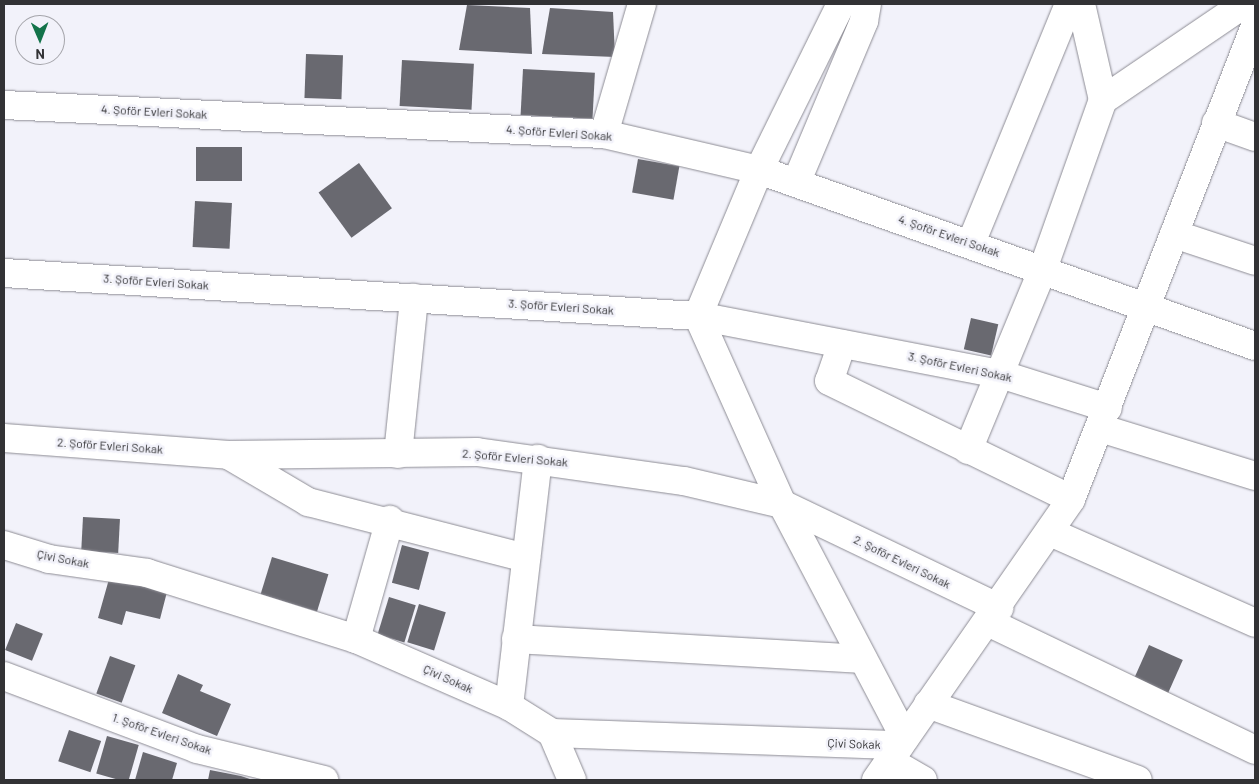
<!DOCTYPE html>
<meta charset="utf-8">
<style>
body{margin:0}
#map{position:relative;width:1259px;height:784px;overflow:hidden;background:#f2f2fa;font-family:Barlow,sans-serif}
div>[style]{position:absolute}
.building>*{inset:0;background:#696970;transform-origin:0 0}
.roads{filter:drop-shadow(0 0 1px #8d8c94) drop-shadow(0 0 1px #8d8c94)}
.minor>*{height:28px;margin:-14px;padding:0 14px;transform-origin:14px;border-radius:14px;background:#fff}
span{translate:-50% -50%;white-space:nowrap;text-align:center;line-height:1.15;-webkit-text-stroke:5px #f2f2fa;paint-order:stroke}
.street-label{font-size:12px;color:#323235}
.frame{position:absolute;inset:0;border:5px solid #323235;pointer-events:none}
.north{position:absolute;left:15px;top:15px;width:50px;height:50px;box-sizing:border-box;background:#f2f2fa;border:1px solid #a5a5ab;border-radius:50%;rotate:179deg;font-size:14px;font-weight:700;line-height:20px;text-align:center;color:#323235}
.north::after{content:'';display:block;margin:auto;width:18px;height:22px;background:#13734a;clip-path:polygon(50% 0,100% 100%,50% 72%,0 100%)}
</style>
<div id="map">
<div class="building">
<i style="clip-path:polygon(467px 5px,530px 8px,532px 54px,459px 50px)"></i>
<i style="clip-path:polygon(550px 8px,613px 12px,615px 57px,542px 54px)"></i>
<i style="left:306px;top:54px;width:37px;height:44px;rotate:2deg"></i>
<i style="left:402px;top:60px;width:72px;height:46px;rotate:3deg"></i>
<i style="left:523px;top:69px;width:72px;height:46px;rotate:3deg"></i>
<i style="left:242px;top:147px;width:34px;height:46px;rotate:90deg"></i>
<i style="left:638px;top:159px;width:42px;height:34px;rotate:10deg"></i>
<i style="left:359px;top:163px;width:56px;height:50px;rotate:54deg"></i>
<i style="left:195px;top:201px;width:37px;height:46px;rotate:3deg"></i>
<i style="left:971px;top:318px;width:28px;height:32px;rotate:13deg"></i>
<i style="left:83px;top:517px;width:37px;height:34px;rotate:3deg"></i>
<i style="left:402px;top:545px;width:28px;height:39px;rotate:15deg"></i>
<i style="left:272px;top:557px;width:59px;height:39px;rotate:17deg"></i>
<i style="clip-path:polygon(111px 572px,168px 588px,160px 619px,126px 611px,122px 625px,98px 618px)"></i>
<i style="left:389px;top:597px;width:28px;height:39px;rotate:17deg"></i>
<i style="left:419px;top:604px;width:28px;height:40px;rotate:17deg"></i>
<i style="left:16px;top:623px;width:29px;height:29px;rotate:22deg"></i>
<i style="left:1149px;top:645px;width:37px;height:38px;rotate:24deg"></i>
<i style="left:110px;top:656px;width:27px;height:40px;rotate:20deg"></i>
<i style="clip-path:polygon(178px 674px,203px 685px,200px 691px,231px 704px,217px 736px,162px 713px)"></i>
<i style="left:69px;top:730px;width:34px;height:33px;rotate:19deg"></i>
<i style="left:107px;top:736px;width:33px;height:39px;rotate:16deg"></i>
<i style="clip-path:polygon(143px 752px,177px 763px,172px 780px,135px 780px)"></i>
<i style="clip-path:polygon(210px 770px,241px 776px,253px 780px,208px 780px)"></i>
</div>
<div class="roads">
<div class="minor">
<i style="left:841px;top:4px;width:185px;rotate:116.3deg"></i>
<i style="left:759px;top:170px;width:158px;rotate:112.7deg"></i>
<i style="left:698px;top:316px;width:206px;rotate:65.9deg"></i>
<i style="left:782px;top:504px;width:264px;rotate:62.3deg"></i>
<i style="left:1081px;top:4px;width:98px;rotate:77.1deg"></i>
<i style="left:4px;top:105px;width:601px;rotate:2.77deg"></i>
<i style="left:604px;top:134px;width:159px;rotate:13.1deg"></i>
<i style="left:759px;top:170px;width:526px;rotate:19.54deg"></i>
<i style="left:1216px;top:123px;width:41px;rotate:19.7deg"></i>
<i style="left:604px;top:134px;width:135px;rotate:-73.7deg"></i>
<i style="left:796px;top:183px;width:176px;rotate:-67.2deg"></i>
<i style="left:864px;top:21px;width:17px;rotate:-80deg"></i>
<i style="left:1174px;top:234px;width:85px;rotate:18.4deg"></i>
<i style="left:971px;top:243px;width:258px;rotate:-67.7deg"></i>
<i style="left:4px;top:273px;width:695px;rotate:3.55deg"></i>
<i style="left:698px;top:316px;width:308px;rotate:10.9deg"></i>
<i style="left:1000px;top:374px;width:113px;rotate:17.5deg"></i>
<i style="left:842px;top:344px;width:39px;rotate:109deg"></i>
<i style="left:829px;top:381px;width:269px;rotate:26deg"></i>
<i style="left:1100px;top:428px;width:162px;rotate:17.2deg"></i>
<i style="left:4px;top:438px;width:225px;rotate:4.3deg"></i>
<i style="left:228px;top:455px;width:249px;rotate:-0.7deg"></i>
<i style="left:477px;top:452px;width:209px;rotate:8deg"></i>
<i style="left:684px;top:481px;width:101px;rotate:13.2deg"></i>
<i style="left:782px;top:504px;width:241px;rotate:25.6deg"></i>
<i style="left:968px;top:450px;width:196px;rotate:-67.5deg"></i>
<i style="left:1043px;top:269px;width:179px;rotate:-70.5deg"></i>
<i style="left:1103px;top:100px;width:171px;rotate:-34.2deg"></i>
<i style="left:398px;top:454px;width:157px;rotate:-84.1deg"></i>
<i style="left:230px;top:456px;width:91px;rotate:30.5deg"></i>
<i style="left:308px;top:502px;width:225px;rotate:14.4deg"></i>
<i style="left:1050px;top:532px;width:224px;rotate:23.9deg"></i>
<i style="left:4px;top:545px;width:47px;rotate:17.3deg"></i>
<i style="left:49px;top:559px;width:99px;rotate:8.1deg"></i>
<i style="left:147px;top:573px;width:219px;rotate:17.5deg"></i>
<i style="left:356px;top:639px;width:167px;rotate:23.6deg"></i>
<i style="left:509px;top:706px;width:51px;rotate:32.1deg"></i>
<i style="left:552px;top:733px;width:348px;rotate:2deg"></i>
<i style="left:988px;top:622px;width:296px;rotate:25.6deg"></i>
<i style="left:356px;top:639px;width:124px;rotate:-74.1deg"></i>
<i style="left:516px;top:639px;width:347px;rotate:3.3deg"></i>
<i style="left:4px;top:676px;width:206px;rotate:20.7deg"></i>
<i style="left:197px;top:749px;width:131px;rotate:13.7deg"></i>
<i style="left:928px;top:704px;width:223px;rotate:19.9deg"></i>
<i style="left:509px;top:706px;width:249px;rotate:-83.3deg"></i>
<i style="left:552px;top:733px;width:51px;rotate:66.9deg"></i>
<i style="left:890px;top:761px;width:38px;rotate:30deg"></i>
<i style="left:876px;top:780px;width:342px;rotate:-55.2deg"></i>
<i style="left:1071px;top:499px;width:508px;rotate:-68.74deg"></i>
</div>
</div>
<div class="street-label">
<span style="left:154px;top:112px;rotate:3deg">4. Şoför Evleri Sokak</span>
<span style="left:559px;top:133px;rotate:4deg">4. Şoför Evleri Sokak</span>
<span style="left:949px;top:236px;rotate:19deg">4. Şoför Evleri Sokak</span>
<span style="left:156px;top:282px;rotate:4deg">3. Şoför Evleri Sokak</span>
<span style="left:561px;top:307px;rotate:4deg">3. Şoför Evleri Sokak</span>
<span style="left:960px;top:367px;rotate:12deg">3. Şoför Evleri Sokak</span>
<span style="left:110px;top:446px;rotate:4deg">2. Şoför Evleri Sokak</span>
<span style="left:515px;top:458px;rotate:5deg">2. Şoför Evleri Sokak</span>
<span style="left:63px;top:559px;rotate:11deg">Çivi Sokak</span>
<span style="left:902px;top:562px;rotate:26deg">2. Şoför Evleri Sokak</span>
<span style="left:448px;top:679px;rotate:24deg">Çivi Sokak</span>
<span style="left:162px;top:734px;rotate:19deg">1. Şoför Evleri Sokak</span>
<span style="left:854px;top:744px;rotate:2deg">Çivi Sokak</span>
</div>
<div class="frame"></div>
<div class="north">N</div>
</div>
